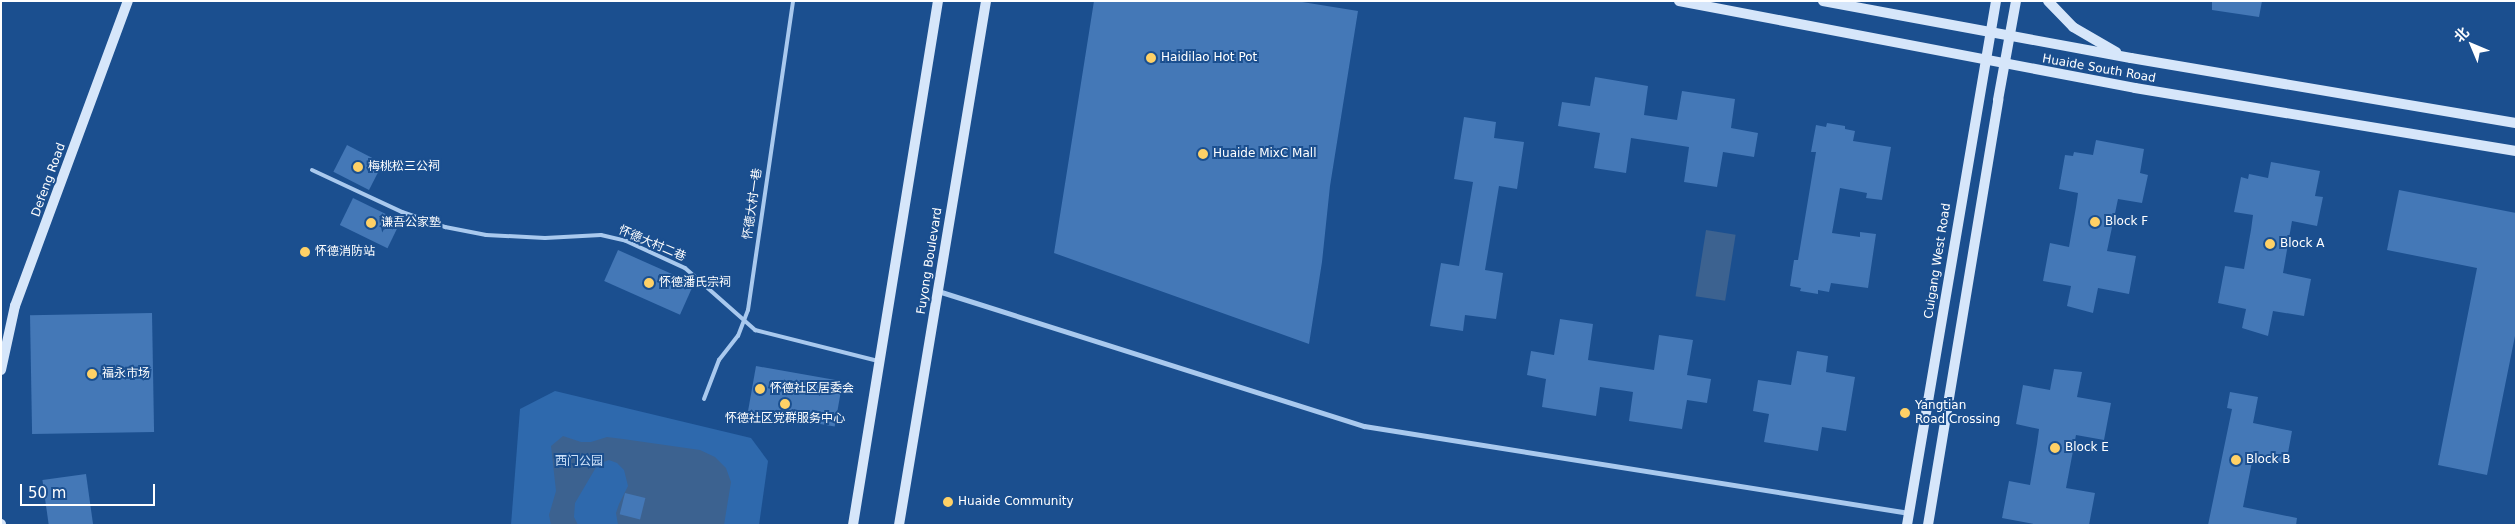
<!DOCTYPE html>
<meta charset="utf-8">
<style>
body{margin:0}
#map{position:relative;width:2517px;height:526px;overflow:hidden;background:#1b4f8f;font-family:"DejaVu Sans","Noto Sans SC",sans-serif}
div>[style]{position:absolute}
.green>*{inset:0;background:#2e69ad}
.water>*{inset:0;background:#3c6290;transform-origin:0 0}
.building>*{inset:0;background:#4478b7;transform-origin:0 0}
.lane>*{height:4px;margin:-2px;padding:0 2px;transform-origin:2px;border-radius:2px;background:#a9c9ee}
.street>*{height:5px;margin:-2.5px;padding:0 2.5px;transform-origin:2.5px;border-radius:2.5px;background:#a9c9ee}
.secondary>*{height:10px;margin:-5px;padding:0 5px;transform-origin:5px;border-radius:5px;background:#d6e6fa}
.dots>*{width:14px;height:14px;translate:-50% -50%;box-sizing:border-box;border:2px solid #1b4f8f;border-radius:50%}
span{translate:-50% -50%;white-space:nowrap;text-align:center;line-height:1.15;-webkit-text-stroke:4px #1b4f8f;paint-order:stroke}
.poi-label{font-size:12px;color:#fff}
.left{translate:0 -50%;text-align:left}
.street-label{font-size:12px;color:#fff}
.park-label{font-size:12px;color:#cfe3fa}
.frame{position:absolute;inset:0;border:2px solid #fff;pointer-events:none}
.north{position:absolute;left:2447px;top:20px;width:50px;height:50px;-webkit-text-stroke:4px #1b4f8f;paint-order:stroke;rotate:315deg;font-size:14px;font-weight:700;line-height:20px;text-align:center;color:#fff}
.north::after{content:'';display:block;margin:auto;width:18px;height:22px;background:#fff;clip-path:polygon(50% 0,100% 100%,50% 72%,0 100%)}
.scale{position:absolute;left:20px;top:484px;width:135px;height:22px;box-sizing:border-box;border:2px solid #fff;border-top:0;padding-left:6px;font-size:15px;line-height:18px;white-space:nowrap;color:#fff;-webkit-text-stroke:4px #1b4f8f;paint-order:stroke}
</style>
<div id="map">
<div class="green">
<i style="clip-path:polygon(555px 391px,751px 438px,768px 461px,759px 525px,511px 525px,520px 409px)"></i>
</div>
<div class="water">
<i style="left:1706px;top:230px;width:30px;height:67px;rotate:9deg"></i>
<i style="clip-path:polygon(563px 436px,581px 442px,591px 442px,607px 437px,623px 439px,700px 450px,715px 457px,726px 468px,731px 482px,724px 525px,618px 525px,616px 513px,619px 504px,628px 486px,624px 470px,617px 463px,609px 460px,598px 464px,575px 503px,574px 517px,578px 525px,551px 525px,549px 515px,556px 491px,551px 446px)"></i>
</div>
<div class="building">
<i style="clip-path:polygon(1094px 1px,1296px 1px,1358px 11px,1330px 186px,1322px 262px,1309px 344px,1054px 253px)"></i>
<i style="clip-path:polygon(2212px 1px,2262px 1px,2259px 17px,2212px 10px)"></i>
<i style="clip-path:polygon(1595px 77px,1648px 86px,1644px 115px,1677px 120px,1682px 91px,1735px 99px,1731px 128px,1758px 133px,1754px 157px,1723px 152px,1717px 187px,1684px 182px,1689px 147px,1631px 138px,1626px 173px,1594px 168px,1600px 133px,1558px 126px,1562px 102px,1590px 106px)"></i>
<i style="clip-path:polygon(1464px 117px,1496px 122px,1494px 138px,1524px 142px,1517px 189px,1499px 186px,1485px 270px,1503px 273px,1496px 319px,1465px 315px,1463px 331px,1430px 326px,1441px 263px,1459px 266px,1473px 182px,1454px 179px)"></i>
<i style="clip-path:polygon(1827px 123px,1845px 126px,1845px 129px,1855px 131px,1853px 141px,1891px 147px,1882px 200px,1866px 198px,1867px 193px,1840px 188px,1832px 233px,1860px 237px,1860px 232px,1876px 234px,1868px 288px,1831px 283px,1829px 292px,1818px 290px,1818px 294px,1800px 291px,1801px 288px,1790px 286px,1794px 260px,1798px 260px,1816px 152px,1811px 152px,1816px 125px,1826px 127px)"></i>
<i style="clip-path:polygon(2096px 140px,2144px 149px,2140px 173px,2148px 175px,2142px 203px,2118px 199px,2107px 251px,2136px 256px,2129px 294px,2098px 288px,2093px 313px,2067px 306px,2071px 286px,2043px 281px,2050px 243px,2069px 247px,2076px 207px,2078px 193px,2059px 189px,2065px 155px,2073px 156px,2074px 152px,2093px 155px)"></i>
<i style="left:347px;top:145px;width:40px;height:30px;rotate:27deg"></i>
<i style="clip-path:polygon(2271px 162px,2320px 171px,2315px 196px,2323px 197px,2317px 226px,2292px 221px,2283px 273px,2311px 279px,2304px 316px,2273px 311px,2268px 336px,2242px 328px,2246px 309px,2218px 303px,2225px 266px,2244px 269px,2251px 230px,2253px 215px,2234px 212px,2241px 177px,2248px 179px,2249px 174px,2268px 178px)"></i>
<i style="clip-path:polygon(2399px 190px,2516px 213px,2516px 331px,2487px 475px,2438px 465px,2477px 268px,2387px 250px)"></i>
<i style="left:353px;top:198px;width:53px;height:30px;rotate:26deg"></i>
<i style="left:618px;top:250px;width:83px;height:34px;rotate:24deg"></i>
<i style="left:152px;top:313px;width:119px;height:122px;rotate:89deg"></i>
<i style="clip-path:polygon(1560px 319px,1593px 324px,1588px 360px,1654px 370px,1659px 335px,1693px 340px,1687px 375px,1711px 379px,1707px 403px,1687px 400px,1682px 429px,1629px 421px,1633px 392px,1600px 387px,1596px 416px,1542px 407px,1546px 379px,1527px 375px,1531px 351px,1554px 355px)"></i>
<i style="clip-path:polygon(1797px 351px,1828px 356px,1826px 372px,1855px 377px,1846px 431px,1822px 427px,1818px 451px,1764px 442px,1769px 414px,1753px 411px,1758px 380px,1791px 385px)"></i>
<i style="left:756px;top:366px;width:88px;height:46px;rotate:10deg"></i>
<i style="clip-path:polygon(2054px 369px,2082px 372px,2077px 397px,2111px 403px,2104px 440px,2076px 435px,2066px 488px,2095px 493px,2089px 525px,2039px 525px,2002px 518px,2009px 481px,2030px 485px,2037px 444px,2039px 429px,2016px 424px,2023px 385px,2050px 390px)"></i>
<i style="clip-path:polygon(2230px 392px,2258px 397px,2253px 423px,2292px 431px,2286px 464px,2253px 457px,2243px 507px,2297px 518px,2296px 525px,2208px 525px,2232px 409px,2227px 408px)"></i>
<i style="left:86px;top:474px;width:51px;height:44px;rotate:82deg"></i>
<i style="left:625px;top:493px;width:21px;height:22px;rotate:14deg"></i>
</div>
<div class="lane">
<i style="left:312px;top:170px;width:99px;rotate:25deg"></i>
<i style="left:402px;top:212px;width:46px;rotate:19.2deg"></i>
<i style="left:445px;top:227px;width:42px;rotate:11deg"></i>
<i style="left:486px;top:235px;width:59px;rotate:2.9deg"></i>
<i style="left:545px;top:238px;width:56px;rotate:-3.1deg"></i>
<i style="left:601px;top:235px;width:26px;rotate:13deg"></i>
<i style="left:626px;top:241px;width:65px;rotate:24.6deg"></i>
<i style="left:685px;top:268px;width:94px;rotate:41.5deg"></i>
<i style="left:755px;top:330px;width:127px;rotate:14.1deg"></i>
<i style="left:704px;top:399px;width:42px;rotate:-69deg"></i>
<i style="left:719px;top:360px;width:31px;rotate:-52deg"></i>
<i style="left:738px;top:336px;width:28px;rotate:-69deg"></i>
<i style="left:748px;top:310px;width:312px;rotate:-81.7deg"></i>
</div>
<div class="street">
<i style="left:938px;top:291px;width:447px;rotate:17.6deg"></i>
<i style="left:1364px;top:426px;width:552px;rotate:9.07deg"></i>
</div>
<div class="secondary">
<i style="left:1679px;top:1px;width:464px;rotate:10.8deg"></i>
<i style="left:2135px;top:88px;width:386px;rotate:9.4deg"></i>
<i style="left:1823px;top:1px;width:313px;rotate:10.5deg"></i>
<i style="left:2131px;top:58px;width:390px;rotate:9.6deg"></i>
<i style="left:2048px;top:1px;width:36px;rotate:46deg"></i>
<i style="left:2073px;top:27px;width:50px;rotate:30.2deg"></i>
<i style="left:1px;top:370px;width:66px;rotate:-77.7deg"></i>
<i style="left:15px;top:306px;width:325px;rotate:-69.7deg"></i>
<i style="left:1px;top:524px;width:1px;rotate:90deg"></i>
<i style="left:853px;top:525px;width:531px;rotate:-80.79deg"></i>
<i style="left:899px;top:525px;width:531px;rotate:-80.57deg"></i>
<i style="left:1907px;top:525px;width:532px;rotate:-80.36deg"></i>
<i style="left:1928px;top:525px;width:431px;rotate:-80.6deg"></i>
<i style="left:1998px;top:100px;width:101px;rotate:-79.7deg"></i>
</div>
<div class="dots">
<i style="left:1151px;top:58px;background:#ffd166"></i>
<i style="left:1203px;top:154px;background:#ffd166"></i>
<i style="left:358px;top:167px;background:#ffd166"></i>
<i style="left:2095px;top:222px;background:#ffd166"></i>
<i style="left:371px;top:223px;background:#ffd166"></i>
<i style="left:2270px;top:244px;background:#ffd166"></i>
<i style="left:305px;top:252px;background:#ffd166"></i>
<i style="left:649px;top:283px;background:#ffd166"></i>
<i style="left:92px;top:374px;background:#ffd166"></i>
<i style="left:760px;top:389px;background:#ffd166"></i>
<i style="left:785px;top:404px;background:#ffd166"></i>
<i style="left:1905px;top:413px;background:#ffd166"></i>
<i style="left:2055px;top:448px;background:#ffd166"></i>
<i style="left:2236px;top:460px;background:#ffd166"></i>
<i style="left:948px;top:502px;background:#ffd166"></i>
</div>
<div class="poi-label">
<span class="left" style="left:1161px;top:58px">Haidilao Hot Pot</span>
<span class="left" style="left:1213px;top:154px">Huaide MixC Mall</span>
<span class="left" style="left:368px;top:167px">梅桃松三公祠</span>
<span class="left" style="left:2105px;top:222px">Block F</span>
<span class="left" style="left:381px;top:223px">谦吾公家塾</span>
<span class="left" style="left:2280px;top:244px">Block A</span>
<span class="left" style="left:315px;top:252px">怀德消防站</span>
<span class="left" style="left:659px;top:283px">怀德潘氏宗祠</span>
<span class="left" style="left:102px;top:374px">福永市场</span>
<span class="left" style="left:770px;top:389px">怀德社区居委会</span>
<span class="left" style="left:1915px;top:413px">Yangtian<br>Road Crossing</span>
<span style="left:785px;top:419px">怀德社区党群服务中心</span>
<span class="left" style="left:2065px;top:448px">Block E</span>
<span class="left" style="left:2246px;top:460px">Block B</span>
<span class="left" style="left:958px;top:502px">Huaide Community</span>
</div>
<div class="street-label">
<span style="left:2099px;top:69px;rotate:10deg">Huaide South Road</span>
<span style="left:49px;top:180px;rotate:-70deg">Defeng Road</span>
<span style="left:753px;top:204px;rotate:-82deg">怀德大村一巷</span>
<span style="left:652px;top:244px;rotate:23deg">怀德大村二巷</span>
<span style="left:930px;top:261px;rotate:-81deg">Fuyong Boulevard</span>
<span style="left:1938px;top:261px;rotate:-81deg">Cuigang West Road</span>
</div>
<div class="park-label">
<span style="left:579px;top:462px">西门公园</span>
</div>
<div class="frame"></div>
<div class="north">北</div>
<div class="scale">50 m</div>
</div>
